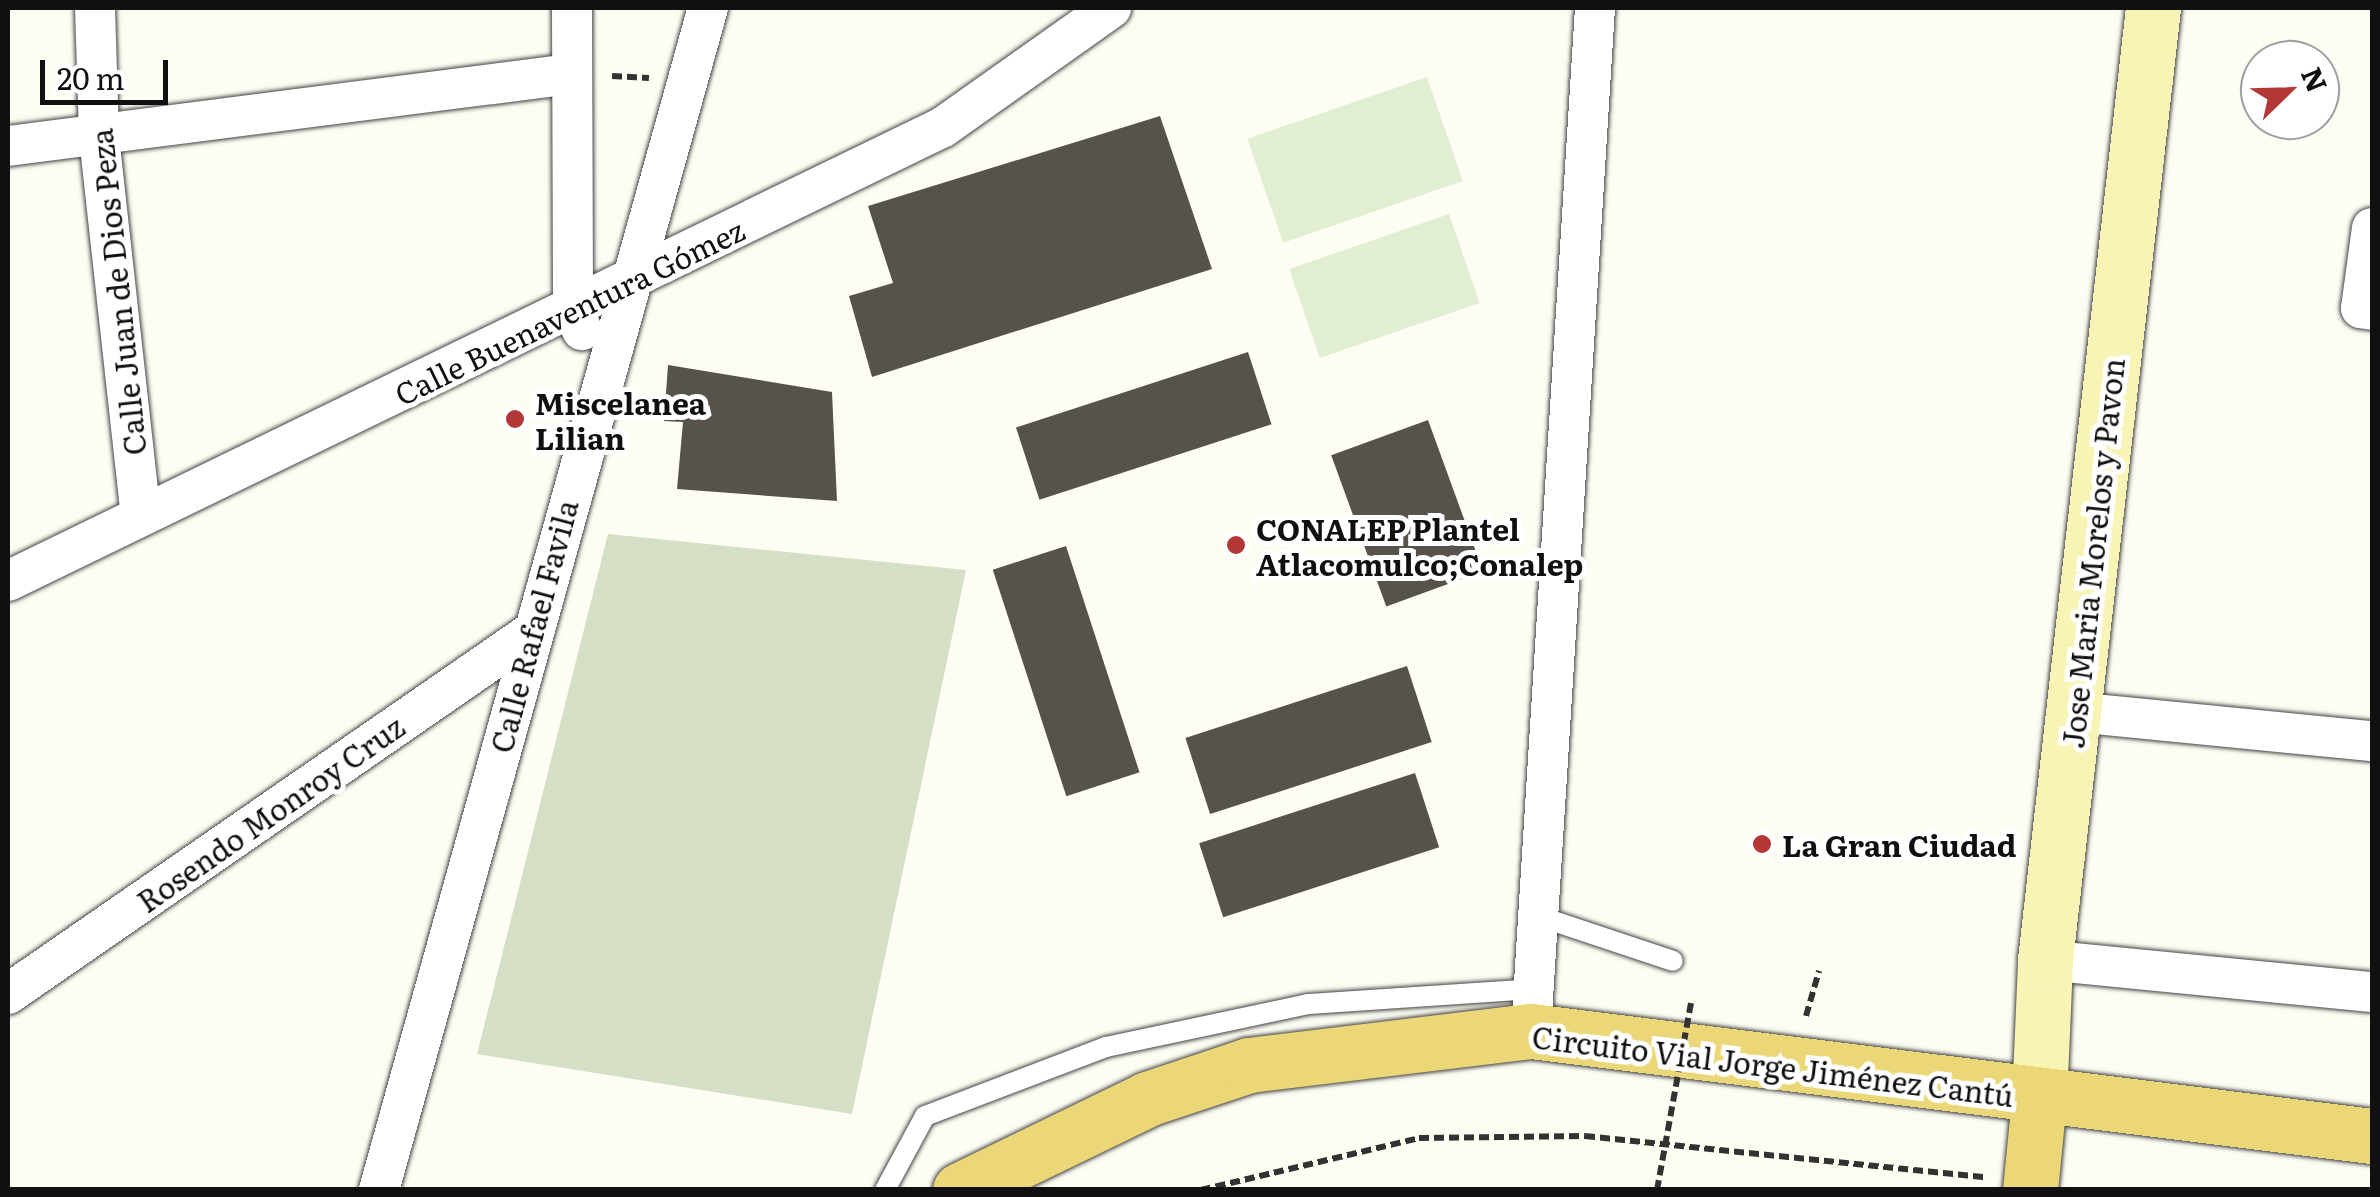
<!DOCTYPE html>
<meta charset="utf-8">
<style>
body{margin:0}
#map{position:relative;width:2380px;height:1197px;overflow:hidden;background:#fefdf4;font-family:Literata,serif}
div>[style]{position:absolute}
.cemetery>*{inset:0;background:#d5dfc6}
.pitch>*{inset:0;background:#e2eed1;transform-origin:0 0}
.building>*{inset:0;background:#58524d;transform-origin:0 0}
.path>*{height:6px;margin-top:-3px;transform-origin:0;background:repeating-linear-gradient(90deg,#323232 0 10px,transparent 0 15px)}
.roads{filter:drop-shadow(0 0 2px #434343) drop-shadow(0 0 2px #434343)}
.lane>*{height:20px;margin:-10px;padding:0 10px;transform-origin:10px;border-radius:10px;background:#fff}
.street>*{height:40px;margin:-20px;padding:0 20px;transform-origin:20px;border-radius:20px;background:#fff}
.secondary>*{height:55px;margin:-27.5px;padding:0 27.5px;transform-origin:27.5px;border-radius:27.5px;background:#f7f4b6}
.primary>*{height:55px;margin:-27.5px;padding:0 27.5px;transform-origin:27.5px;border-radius:27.5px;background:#ebd777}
.path-bridge>*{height:6px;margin-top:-3px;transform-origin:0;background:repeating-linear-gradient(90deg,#323232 0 10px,transparent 0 15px)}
.dots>*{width:28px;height:28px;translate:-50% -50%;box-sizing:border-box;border:5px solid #fff;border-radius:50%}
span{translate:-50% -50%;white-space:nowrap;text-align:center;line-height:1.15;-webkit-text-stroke:10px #fff;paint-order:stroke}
.street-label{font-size:30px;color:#101010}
.poi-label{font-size:30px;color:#101010;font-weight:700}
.left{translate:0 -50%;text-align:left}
.frame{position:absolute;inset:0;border:10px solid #101010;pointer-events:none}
.north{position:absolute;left:2240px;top:40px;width:100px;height:100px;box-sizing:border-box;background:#fff;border:2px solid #9f9f9f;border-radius:50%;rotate:67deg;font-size:28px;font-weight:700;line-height:40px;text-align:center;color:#101010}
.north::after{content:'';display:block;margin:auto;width:35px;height:45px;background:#b33835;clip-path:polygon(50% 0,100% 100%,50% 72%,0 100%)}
.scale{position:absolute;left:40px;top:60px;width:128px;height:45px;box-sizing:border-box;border:5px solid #101010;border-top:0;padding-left:12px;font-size:30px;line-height:35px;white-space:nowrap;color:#101010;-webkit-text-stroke:8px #fff;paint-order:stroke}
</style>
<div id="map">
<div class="cemetery">
<i style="clip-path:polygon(608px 534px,966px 570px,852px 1114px,477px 1054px)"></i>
</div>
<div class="pitch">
<i style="left:1427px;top:77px;width:110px;height:190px;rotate:71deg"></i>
<i style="left:1449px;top:214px;width:94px;height:169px;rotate:71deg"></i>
</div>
<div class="building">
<i style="clip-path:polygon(1160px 116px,1212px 269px,872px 377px,849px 296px,893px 283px,868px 206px)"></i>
<i style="left:1248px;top:352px;width:76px;height:244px;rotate:72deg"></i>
<i style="clip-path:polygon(668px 365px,832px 392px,837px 501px,677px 489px,683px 422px,664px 421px)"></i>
<i style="left:1428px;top:420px;width:161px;height:103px;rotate:70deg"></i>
<i style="left:1066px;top:546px;width:238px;height:77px;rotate:72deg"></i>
<i style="left:1407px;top:666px;width:80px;height:233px;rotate:72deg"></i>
<i style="left:1415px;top:773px;width:78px;height:227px;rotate:72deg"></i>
</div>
<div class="path">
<i style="left:612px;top:76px;width:37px;rotate:3deg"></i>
<i style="left:1806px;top:1016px;width:47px;rotate:-73.9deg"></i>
<i style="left:1201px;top:1190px;width:224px;rotate:-13.4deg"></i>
<i style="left:1419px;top:1138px;width:166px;rotate:-0.7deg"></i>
<i style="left:1585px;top:1136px;width:402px;rotate:5.9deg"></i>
</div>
<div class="roads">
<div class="lane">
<i style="left:1538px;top:916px;width:142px;rotate:18.4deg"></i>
<i style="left:885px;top:1190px;width:84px;rotate:-61.6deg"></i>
<i style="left:925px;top:1116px;width:194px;rotate:-20.9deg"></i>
<i style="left:1106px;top:1047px;width:207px;rotate:-12deg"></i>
<i style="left:1308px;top:1004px;width:226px;rotate:-3.8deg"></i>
</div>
<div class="street">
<i style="left:95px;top:8px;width:129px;rotate:88.2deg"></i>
<i style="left:99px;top:137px;width:381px;rotate:83.7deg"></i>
<i style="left:572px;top:8px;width:301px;rotate:89.8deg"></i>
<i style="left:573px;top:309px;width:23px;rotate:67deg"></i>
<i style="left:8px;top:146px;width:568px;rotate:-7.29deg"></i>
<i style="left:2372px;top:228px;width:81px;rotate:97.8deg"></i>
<i style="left:2361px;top:308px;width:11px;rotate:10deg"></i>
<i style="left:8px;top:581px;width:1039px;rotate:-25.9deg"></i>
<i style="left:943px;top:127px;width:206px;rotate:-35.3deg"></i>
<i style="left:2075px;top:712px;width:298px;rotate:5.6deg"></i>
<i style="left:2045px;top:960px;width:329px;rotate:5.6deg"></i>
<i style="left:8px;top:994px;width:637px;rotate:-34.64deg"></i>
<i style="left:1531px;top:1031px;width:1025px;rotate:-86.42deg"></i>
<i style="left:379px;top:1190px;width:1227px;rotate:-74.45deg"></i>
</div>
<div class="secondary">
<i style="left:2039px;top:1100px;width:140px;rotate:-87.5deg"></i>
<i style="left:2045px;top:960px;width:958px;rotate:-83.53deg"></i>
</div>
<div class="primary">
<i style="left:960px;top:1190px;width:208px;rotate:-25.9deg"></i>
<i style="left:1147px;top:1099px;width:108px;rotate:-18.4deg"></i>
<i style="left:1249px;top:1065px;width:284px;rotate:-6.9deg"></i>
<i style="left:1531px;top:1031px;width:848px;rotate:7.12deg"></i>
<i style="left:2030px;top:1190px;width:90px;rotate:-84.3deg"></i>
</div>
</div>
<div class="path-bridge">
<i style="left:1657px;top:1190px;width:195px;rotate:-79.7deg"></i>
</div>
<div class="dots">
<i style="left:515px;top:419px;background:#b33835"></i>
<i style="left:1236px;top:545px;background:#b33835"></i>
<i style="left:1762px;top:844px;background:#b33835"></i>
</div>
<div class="street-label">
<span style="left:117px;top:292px;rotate:-96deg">Calle Juan de Dios Peza</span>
<span style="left:569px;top:311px;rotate:-26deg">Calle Buenaventura Gómez</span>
<span style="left:2092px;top:553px;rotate:-84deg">Jose Maria Morelos y Pavon</span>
<span style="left:533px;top:626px;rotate:-75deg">Calle Rafael Favila</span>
<span style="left:270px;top:813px;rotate:-35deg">Rosendo Monroy Cruz</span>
<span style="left:1773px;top:1065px;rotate:7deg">Circuito Vial Jorge Jiménez Cantú</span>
</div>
<div class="poi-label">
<span class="left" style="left:535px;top:419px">Miscelanea<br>Lilian</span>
<span class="left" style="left:1256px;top:545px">CONALEP Plantel<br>Atlacomulco;Conalep</span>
<span class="left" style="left:1782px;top:844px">La Gran Ciudad</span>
</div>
<div class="frame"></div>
<div class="north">N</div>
<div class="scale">20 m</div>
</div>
